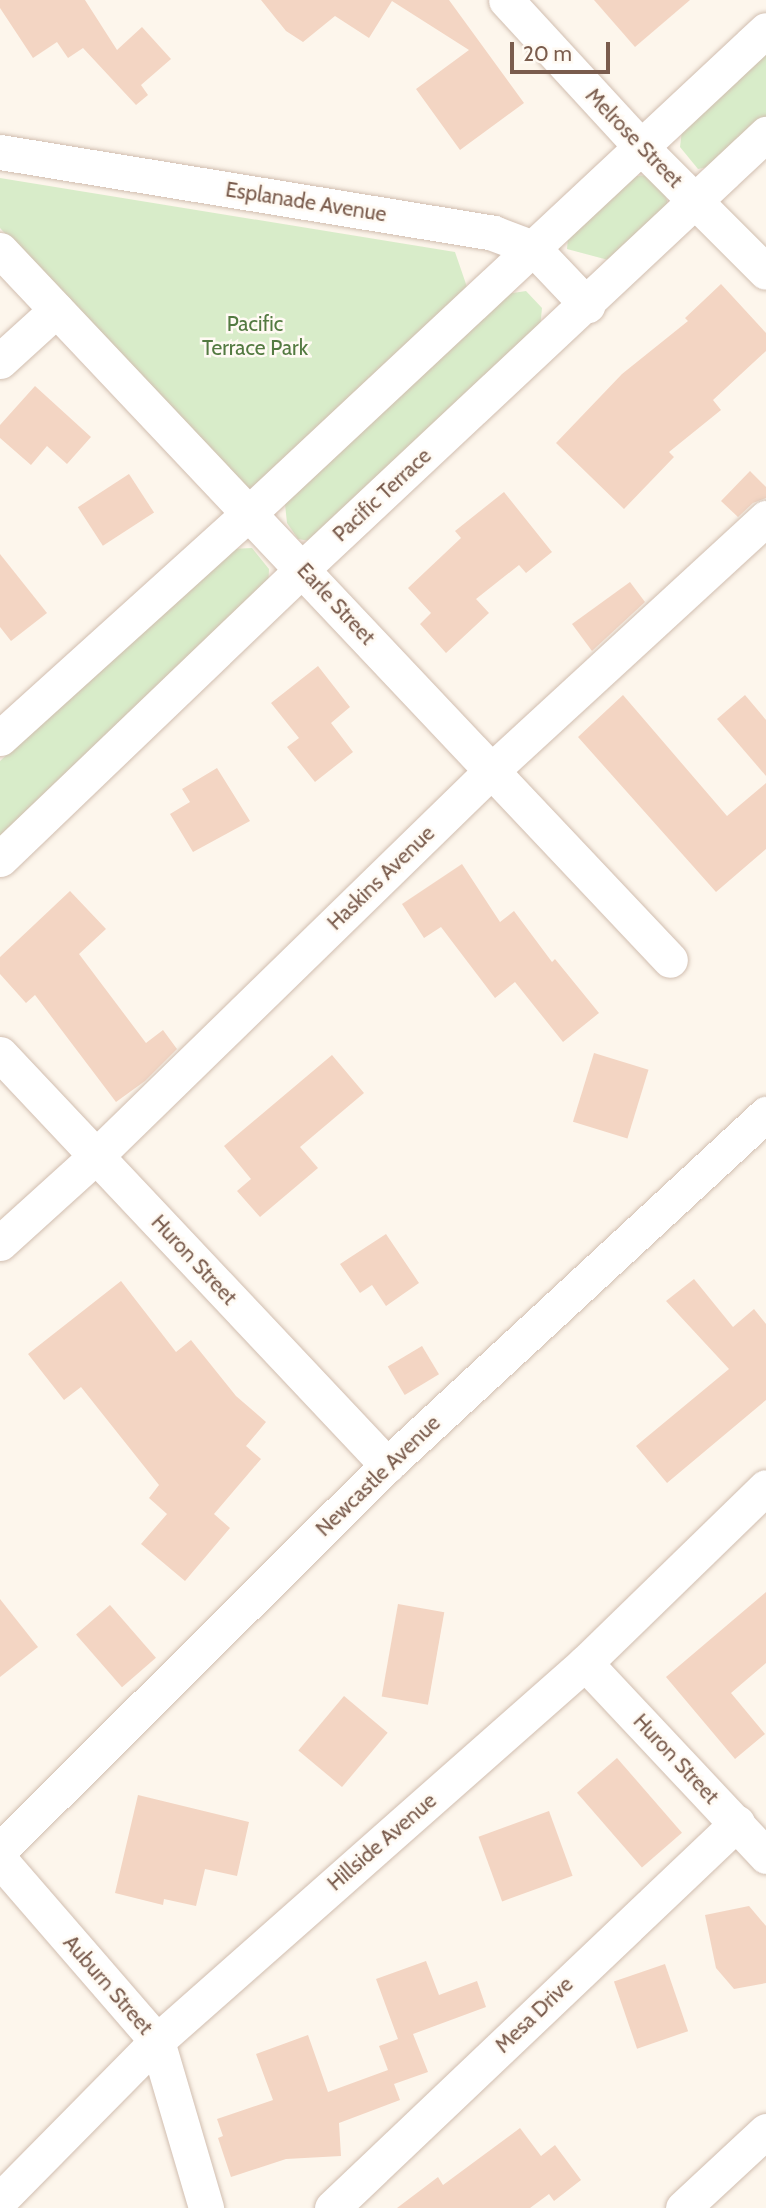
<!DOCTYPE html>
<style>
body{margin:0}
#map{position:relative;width:766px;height:2208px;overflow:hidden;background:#fdf6ec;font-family:Cabin,sans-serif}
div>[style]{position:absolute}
.green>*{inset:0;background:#d8ecc9}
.building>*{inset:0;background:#f3d5c3;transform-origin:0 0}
.roads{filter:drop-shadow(0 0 2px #d1beb0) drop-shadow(0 0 2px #d1beb0)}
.minor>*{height:35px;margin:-17.5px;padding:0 17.5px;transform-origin:17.5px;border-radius:17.5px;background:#fff}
span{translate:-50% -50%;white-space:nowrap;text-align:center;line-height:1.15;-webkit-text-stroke:5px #fffaf3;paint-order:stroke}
.street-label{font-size:21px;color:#7a5c4d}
.park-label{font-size:21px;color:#537a41}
.scale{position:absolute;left:510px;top:42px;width:100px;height:32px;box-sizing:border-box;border:4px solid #7a5c4d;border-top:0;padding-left:9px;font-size:21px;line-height:24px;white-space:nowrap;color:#7a5c4d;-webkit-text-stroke:5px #fffaf3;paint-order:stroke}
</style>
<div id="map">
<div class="green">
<i style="clip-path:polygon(766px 44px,766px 123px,723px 164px,698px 169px,680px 147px,683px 122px)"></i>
<i style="clip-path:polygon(648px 175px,666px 195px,669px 214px,612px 261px,567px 249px,569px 227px,626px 177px)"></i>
<i style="clip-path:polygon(0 178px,455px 252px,467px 287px,250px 500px,0 228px)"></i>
<i style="clip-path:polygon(526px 291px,542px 308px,540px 328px,316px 542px,298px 539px,287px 523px,285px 504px,507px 294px)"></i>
<i style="clip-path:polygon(252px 548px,269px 569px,268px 591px,0 844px,0 761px,230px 549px)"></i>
</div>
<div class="building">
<i style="clip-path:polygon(0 0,85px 0,117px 50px,142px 27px,171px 59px,141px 85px,148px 95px,136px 105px,83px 48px,68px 58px,57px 42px,33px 58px,0 8px)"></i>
<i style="clip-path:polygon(261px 0,449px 0,524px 103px,460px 150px,416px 89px,469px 50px,392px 1px,369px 38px,335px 16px,303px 42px,286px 31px)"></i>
<i style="clip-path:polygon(594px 0,690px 0,635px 47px)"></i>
<i style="clip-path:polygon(721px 284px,766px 333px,766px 351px,713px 400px,721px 410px,669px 452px,674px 457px,624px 509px,556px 443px,622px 374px,688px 321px,685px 318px)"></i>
<i style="clip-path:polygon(35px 386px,91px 437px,67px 464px,47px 446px,31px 465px,0 438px,0 425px)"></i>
<i style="clip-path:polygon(750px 471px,766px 487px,766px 498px,753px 503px,738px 517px,721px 501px)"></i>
<i style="left:129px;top:474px;width:46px;height:61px;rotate:57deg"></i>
<i style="clip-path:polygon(504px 492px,552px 552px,526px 573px,519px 565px,476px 599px,489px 613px,446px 653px,420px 624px,431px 613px,408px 588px,461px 538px,455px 531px)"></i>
<i style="clip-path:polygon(0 554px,47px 613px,11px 641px,0 627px)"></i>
<i style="clip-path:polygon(630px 582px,645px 602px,592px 651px,572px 624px)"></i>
<i style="clip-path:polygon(318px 666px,350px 707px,331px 723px,353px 752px,315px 782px,287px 747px,299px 738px,271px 703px)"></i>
<i style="clip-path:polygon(623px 695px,727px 816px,766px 783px,766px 849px,716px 892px,578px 737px)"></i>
<i style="clip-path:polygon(745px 695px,766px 720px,766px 776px,717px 719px)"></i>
<i style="clip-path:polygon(217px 768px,250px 821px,193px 852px,170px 814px,190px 802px,182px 789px)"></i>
<i style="clip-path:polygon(462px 864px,500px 922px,514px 911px,552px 962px,555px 959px,599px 1013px,563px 1042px,515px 982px,495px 998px,441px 927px,424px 938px,402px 904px)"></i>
<i style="clip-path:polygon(70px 891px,106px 929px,79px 954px,146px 1043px,163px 1030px,177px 1049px,145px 1081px,116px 1102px,35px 995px,26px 1003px,0 974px,0 957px)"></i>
<i style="left:594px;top:1053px;width:57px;height:72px;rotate:17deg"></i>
<i style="clip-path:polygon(332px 1055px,364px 1093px,300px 1147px,318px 1168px,260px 1217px,237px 1191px,251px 1179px,224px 1146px)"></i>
<i style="clip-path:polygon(386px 1234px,419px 1283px,386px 1306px,372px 1285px,360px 1293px,340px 1264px)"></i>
<i style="clip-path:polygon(694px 1279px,733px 1327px,754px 1309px,766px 1324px,766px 1400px,667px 1483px,636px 1446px,729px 1369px,666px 1301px)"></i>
<i style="clip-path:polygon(121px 1281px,176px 1352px,191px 1340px,236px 1396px,266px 1422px,246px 1446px,261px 1459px,214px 1514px,230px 1528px,185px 1581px,141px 1544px,167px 1514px,149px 1498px,159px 1485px,81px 1387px,64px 1400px,28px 1354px)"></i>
<i style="left:422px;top:1346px;width:33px;height:40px;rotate:59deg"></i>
<i style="clip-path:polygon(766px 1592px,766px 1663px,731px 1693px,765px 1734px,735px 1759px,666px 1677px)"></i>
<i style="clip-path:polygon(0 1599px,38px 1647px,0 1677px)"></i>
<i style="left:398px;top:1604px;width:47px;height:94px;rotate:10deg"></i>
<i style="left:110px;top:1605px;width:70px;height:45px;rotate:49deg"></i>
<i style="left:344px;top:1696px;width:57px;height:71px;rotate:40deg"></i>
<i style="left:617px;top:1758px;width:99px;height:53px;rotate:49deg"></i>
<i style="clip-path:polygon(138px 1795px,249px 1822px,237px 1876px,205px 1869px,196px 1906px,164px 1899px,163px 1905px,115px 1893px)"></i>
<i style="left:549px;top:1811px;width:69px;height:75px;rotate:70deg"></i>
<i style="clip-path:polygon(749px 1906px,766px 1926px,766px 1983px,734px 1989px,716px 1968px,705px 1915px)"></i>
<i style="clip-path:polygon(426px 1961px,439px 1995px,477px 1981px,486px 2007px,413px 2034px,428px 2072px,394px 2084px,400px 2100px,339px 2123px,341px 2156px,286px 2159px,231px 2177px,218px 2138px,223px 2136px,217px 2119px,273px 2100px,256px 2054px,308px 2035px,328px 2092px,388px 2070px,379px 2046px,398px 2039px,376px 1979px)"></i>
<i style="left:665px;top:1964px;width:71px;height:54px;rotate:71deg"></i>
<i style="clip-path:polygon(520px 2128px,541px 2156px,555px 2145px,581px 2180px,554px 2201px,549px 2194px,530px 2208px,397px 2208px,438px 2177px,443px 2185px)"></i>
</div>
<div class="roads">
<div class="minor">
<i style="left:506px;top:0;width:201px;rotate:47.4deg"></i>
<i style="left:642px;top:148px;width:175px;rotate:45deg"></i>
<i style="left:0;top:152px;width:500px;rotate:9.3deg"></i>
<i style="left:493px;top:233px;width:43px;rotate:20.6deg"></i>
<i style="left:533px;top:248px;width:79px;rotate:46.5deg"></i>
<i style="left:0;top:250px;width:976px;rotate:46.66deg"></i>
<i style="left:0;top:361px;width:76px;rotate:-42.3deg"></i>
<i style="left:0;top:738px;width:333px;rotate:-42.1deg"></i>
<i style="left:247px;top:515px;width:710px;rotate:-43.06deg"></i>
<i style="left:0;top:859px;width:420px;rotate:-43.8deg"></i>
<i style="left:303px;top:568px;width:635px;rotate:-43.15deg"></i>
<i style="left:0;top:1054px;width:565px;rotate:46.72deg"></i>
<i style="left:0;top:1243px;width:130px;rotate:-42.2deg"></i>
<i style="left:96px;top:1156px;width:552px;rotate:-44.27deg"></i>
<i style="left:491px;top:771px;width:374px;rotate:-42.6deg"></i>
<i style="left:585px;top:1663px;width:265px;rotate:46.8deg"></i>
<i style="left:0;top:1850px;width:546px;rotate:-44.85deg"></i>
<i style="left:387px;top:1465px;width:517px;rotate:-42.8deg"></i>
<i style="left:0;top:1860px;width:240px;rotate:49.1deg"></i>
<i style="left:157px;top:2041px;width:174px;rotate:73.6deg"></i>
<i style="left:0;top:2200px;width:223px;rotate:-45.4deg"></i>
<i style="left:157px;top:2041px;width:571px;rotate:-41.45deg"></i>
<i style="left:585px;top:1663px;width:252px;rotate:-44.2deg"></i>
<i style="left:332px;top:2208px;width:559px;rotate:-43.55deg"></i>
<i style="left:683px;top:2208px;width:113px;rotate:-42.9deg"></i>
</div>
</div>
<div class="street-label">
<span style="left:634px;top:138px;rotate:46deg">Melrose Street</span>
<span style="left:306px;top:202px;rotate:9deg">Esplanade Avenue</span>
<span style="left:382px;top:495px;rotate:-43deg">Pacific Terrace</span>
<span style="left:336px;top:604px;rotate:47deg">Earle Street</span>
<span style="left:381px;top:878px;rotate:-44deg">Haskins Avenue</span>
<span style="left:194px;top:1260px;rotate:47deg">Huron Street</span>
<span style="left:378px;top:1476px;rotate:-44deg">Newcastle Avenue</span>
<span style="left:676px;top:1759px;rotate:47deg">Huron Street</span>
<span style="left:382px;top:1842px;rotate:-41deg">Hillside Avenue</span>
<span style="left:108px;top:1985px;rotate:49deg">Auburn Street</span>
<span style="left:534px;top:2015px;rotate:-44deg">Mesa Drive</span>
</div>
<div class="park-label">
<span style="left:255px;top:336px">Pacific<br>Terrace Park</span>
</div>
<div class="scale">20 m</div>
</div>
